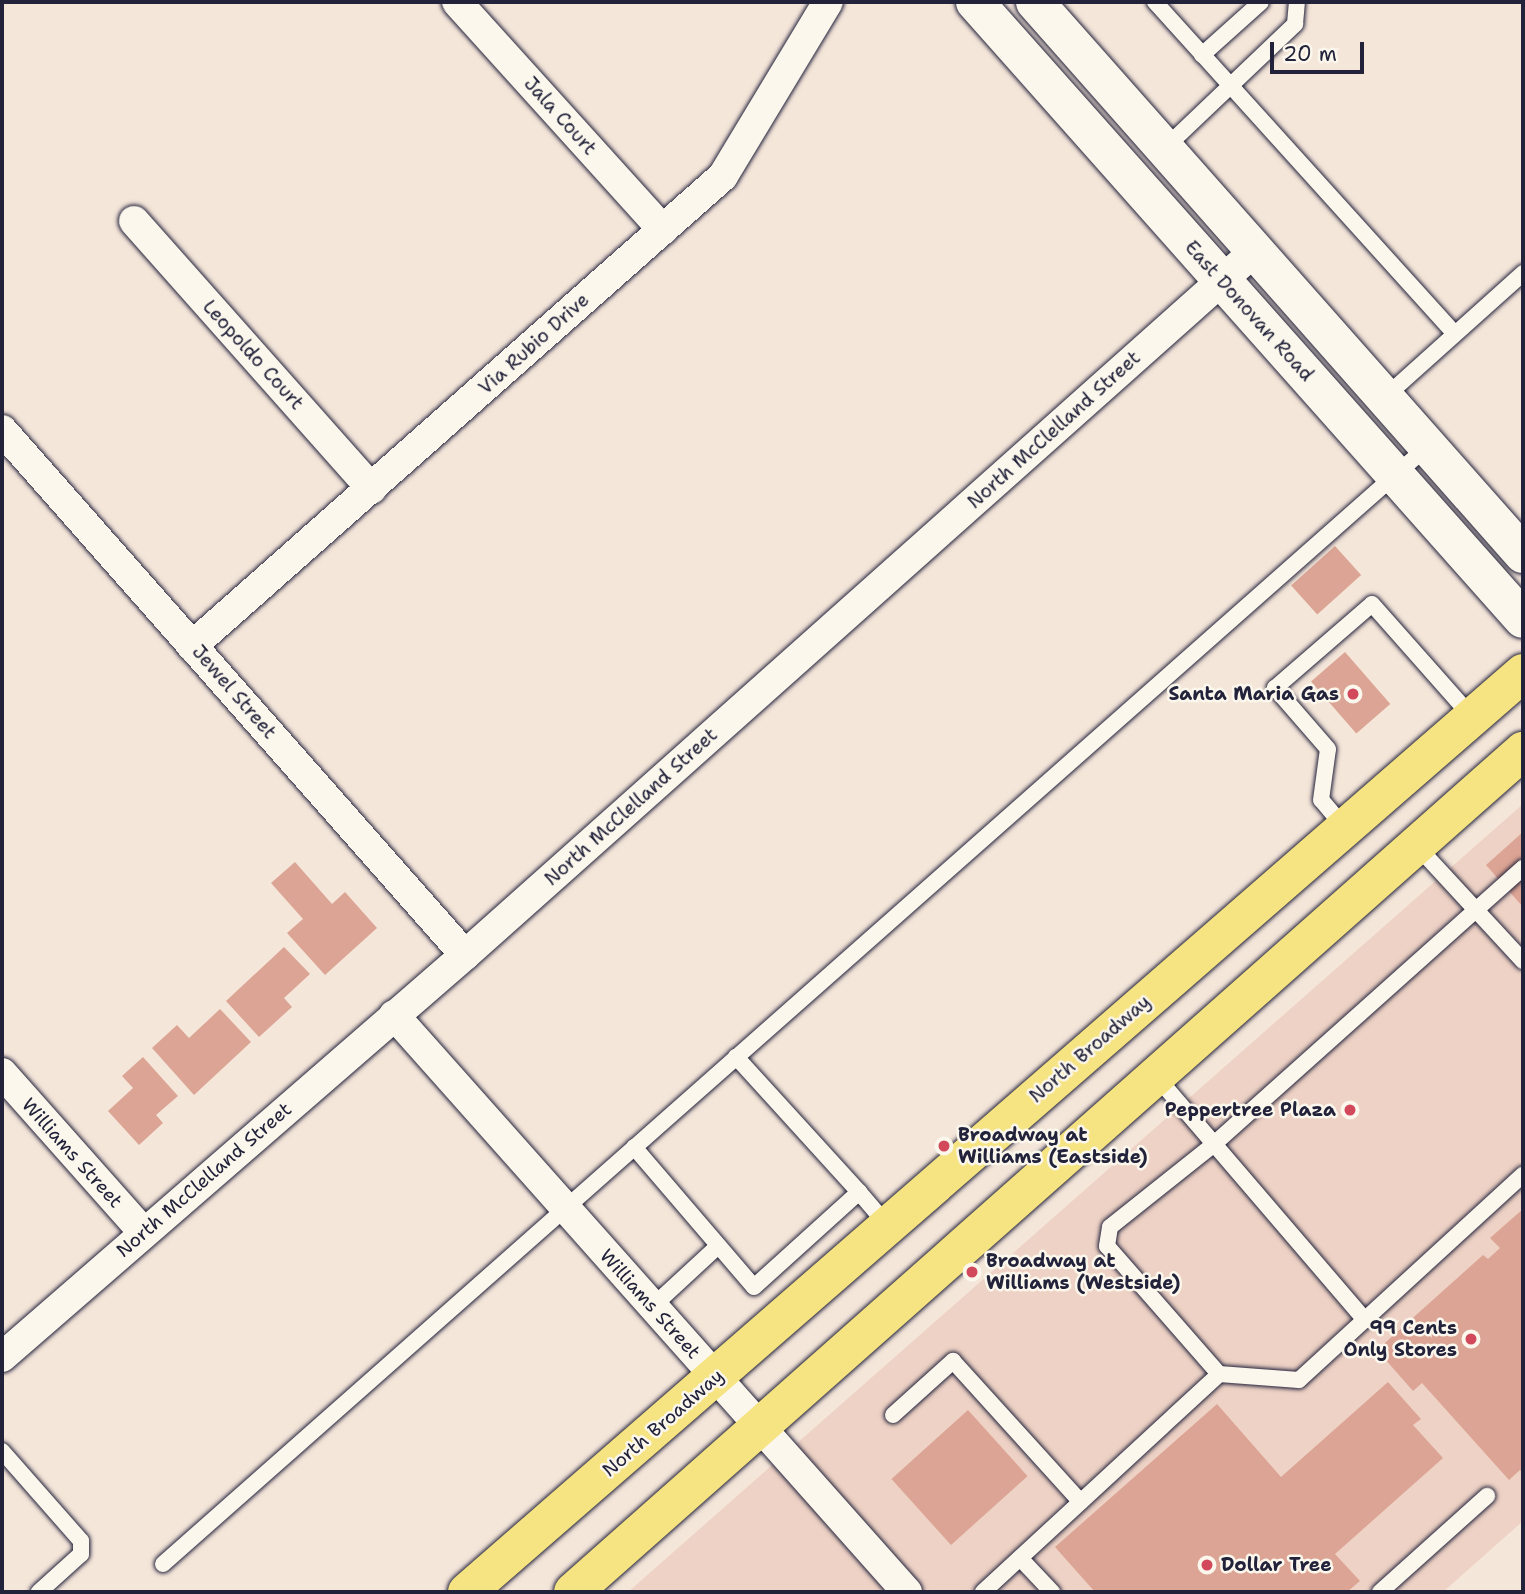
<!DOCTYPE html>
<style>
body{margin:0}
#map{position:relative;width:1525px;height:1594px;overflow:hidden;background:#f5e6da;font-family:"Shantell Sans",sans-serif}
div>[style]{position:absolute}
.built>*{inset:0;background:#eed2c5}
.building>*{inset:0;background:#dca494;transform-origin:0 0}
.roads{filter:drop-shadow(0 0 2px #22223b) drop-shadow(0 0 2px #22223b)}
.lane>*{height:16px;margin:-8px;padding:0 8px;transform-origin:8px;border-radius:8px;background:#fbf7ec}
.street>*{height:30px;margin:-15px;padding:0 15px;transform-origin:15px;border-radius:15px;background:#fbf7ec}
.secondary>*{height:38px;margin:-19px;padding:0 19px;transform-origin:19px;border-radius:19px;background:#fbf7ec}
.primary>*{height:38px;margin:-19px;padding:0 19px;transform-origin:19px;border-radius:19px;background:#f6e381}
.dots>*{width:19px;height:19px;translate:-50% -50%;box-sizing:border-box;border:4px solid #fbf7ec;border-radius:50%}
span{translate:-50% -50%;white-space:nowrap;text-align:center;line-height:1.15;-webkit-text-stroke:5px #fbf7ec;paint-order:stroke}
.street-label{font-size:19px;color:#22223b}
.poi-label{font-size:19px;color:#22223b;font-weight:700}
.right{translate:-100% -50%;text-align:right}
.left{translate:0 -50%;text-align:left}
.frame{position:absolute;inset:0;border:4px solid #22223b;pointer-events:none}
.scale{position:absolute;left:1270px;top:42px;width:94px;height:32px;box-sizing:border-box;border:4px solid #22223b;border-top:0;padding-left:9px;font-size:21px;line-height:24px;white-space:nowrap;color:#22223b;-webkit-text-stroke:5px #fbf7ec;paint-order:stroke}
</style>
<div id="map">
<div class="built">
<i style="clip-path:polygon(1523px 804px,1523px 1521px,1443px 1592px,628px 1592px)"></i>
</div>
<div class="building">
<i style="left:1335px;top:546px;width:39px;height:59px;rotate:48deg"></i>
<i style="left:1345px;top:652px;width:69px;height:45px;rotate:49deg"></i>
<i style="clip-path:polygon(1523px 832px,1523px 907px,1486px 865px)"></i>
<i style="clip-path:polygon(295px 862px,332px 904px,345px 892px,377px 928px,325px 975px,287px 933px,303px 919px,271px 883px)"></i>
<i style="clip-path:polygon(284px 947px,310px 974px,284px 998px,292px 1007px,259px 1037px,226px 1001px)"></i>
<i style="clip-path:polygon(220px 1009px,251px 1042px,194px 1095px,152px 1048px,177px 1025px,189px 1038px)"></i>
<i style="clip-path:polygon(143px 1057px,178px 1096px,156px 1115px,163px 1123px,139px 1145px,108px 1111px,133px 1088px,122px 1076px)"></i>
<i style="clip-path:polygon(1523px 1209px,1523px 1474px,1520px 1470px,1509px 1480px,1422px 1383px,1413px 1391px,1377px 1350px,1483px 1255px,1488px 1259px,1500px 1248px,1490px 1238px)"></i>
<i style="clip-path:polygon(1388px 1382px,1421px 1419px,1413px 1425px,1443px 1458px,1335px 1554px,1360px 1581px,1347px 1592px,1095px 1592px,1055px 1547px,1217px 1404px,1281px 1477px)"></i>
<i style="left:968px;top:1410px;width:89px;height:103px;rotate:48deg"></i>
</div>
<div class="roads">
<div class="lane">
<i style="left:1155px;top:2px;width:447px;rotate:47.9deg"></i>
<i style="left:1202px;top:55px;width:79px;rotate:-41.9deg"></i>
<i style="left:1165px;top:148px;width:180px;rotate:-43.6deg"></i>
<i style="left:1295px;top:24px;width:22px;rotate:-85deg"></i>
<i style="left:1385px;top:397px;width:186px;rotate:-41.9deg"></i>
<i style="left:1344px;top:827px;width:35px;rotate:-130deg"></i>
<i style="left:1321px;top:800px;width:51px;rotate:-82.2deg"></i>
<i style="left:1328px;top:749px;width:81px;rotate:-131deg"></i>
<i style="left:1275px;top:688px;width:128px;rotate:-40.9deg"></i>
<i style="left:1372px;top:604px;width:149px;rotate:48.5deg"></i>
<i style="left:1416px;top:845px;width:158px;rotate:47.3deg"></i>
<i style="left:1155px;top:1075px;width:323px;rotate:49.4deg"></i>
<i style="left:634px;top:1147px;width:184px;rotate:49.4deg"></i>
<i style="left:754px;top:1287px;width:142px;rotate:-42.1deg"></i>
<i style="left:859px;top:1192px;width:183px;rotate:-132.3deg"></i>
<i style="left:859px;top:1192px;width:45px;rotate:49.5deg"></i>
<i style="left:652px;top:1307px;width:90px;rotate:-42.7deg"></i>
<i style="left:1219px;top:1374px;width:170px;rotate:-131.2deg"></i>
<i style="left:1107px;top:1246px;width:19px;rotate:-81deg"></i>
<i style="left:1110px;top:1227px;width:132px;rotate:-38.5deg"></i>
<i style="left:1213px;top:1145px;width:416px;rotate:-41.8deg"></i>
<i style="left:893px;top:1415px;width:81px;rotate:-42deg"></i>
<i style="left:953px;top:1361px;width:190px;rotate:47.8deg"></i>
<i style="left:2px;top:1451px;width:120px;rotate:48.7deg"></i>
<i style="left:81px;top:1541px;width:13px;rotate:90deg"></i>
<i style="left:81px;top:1554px;width:57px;rotate:137.9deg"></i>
<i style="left:1020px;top:1558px;width:47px;rotate:46.7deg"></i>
<i style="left:163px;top:1564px;width:1688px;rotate:-41.47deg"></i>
<i style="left:983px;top:1592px;width:321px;rotate:-42.7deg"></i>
<i style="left:1219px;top:1374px;width:80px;rotate:4.3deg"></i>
<i style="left:1299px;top:1380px;width:304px;rotate:-42.5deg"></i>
<i style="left:1380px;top:1592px;width:144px;rotate:-41.9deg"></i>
</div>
<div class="street">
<i style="left:457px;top:2px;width:307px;rotate:47.9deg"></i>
<i style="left:134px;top:221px;width:358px;rotate:48.4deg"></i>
<i style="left:2px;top:430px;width:700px;rotate:48.59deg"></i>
<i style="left:192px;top:646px;width:709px;rotate:-41.51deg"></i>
<i style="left:723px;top:176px;width:203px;rotate:-58.9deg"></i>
<i style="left:394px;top:1015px;width:772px;rotate:48.36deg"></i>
<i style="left:2px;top:1073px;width:213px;rotate:48.4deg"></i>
<i style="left:2px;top:1357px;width:613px;rotate:-40.97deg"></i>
<i style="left:465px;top:955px;width:1058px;rotate:-41.71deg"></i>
</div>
<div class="secondary">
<i style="left:975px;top:2px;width:825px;rotate:48.39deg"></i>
<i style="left:1035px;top:2px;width:737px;rotate:48.52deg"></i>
</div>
<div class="primary">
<i style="left:467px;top:1592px;width:1400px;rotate:-41.03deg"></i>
<i style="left:573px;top:1592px;width:1269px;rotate:-41.52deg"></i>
</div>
</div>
<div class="dots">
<i style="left:1353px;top:694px;background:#d1495b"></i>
<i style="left:1350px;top:1110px;background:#d1495b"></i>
<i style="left:944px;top:1146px;background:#d1495b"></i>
<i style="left:972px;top:1272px;background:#d1495b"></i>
<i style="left:1471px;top:1339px;background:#d1495b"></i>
<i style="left:1207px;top:1565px;background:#d1495b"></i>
</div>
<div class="street-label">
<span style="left:560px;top:116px;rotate:48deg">Jala Court</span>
<span style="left:1249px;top:311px;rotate:48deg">East Donovan Road</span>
<span style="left:534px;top:344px;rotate:-42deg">Via Rubio Drive</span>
<span style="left:253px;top:355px;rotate:48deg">Leopoldo Court</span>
<span style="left:1054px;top:430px;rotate:-42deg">North McClelland Street</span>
<span style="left:234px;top:692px;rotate:49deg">Jewel Street</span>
<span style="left:631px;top:807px;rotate:-42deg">North McClelland Street</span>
<span style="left:1090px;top:1049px;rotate:-41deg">North Broadway</span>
<span style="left:72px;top:1153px;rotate:48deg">Williams Street</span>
<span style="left:204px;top:1180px;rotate:-41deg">North McClelland Street</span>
<span style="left:650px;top:1304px;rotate:48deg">Williams Street</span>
<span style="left:663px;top:1423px;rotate:-41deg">North Broadway</span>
</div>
<div class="poi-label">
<span class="right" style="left:1339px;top:694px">Santa Maria Gas</span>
<span class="right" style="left:1336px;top:1110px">Peppertree Plaza</span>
<span class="left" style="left:958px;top:1146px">Broadway at<br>Williams (Eastside)</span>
<span class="left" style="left:986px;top:1272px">Broadway at<br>Williams (Westside)</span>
<span class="right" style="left:1457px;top:1339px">99 Cents<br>Only Stores</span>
<span class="left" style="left:1221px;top:1565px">Dollar Tree</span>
</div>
<div class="frame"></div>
<div class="scale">20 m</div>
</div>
